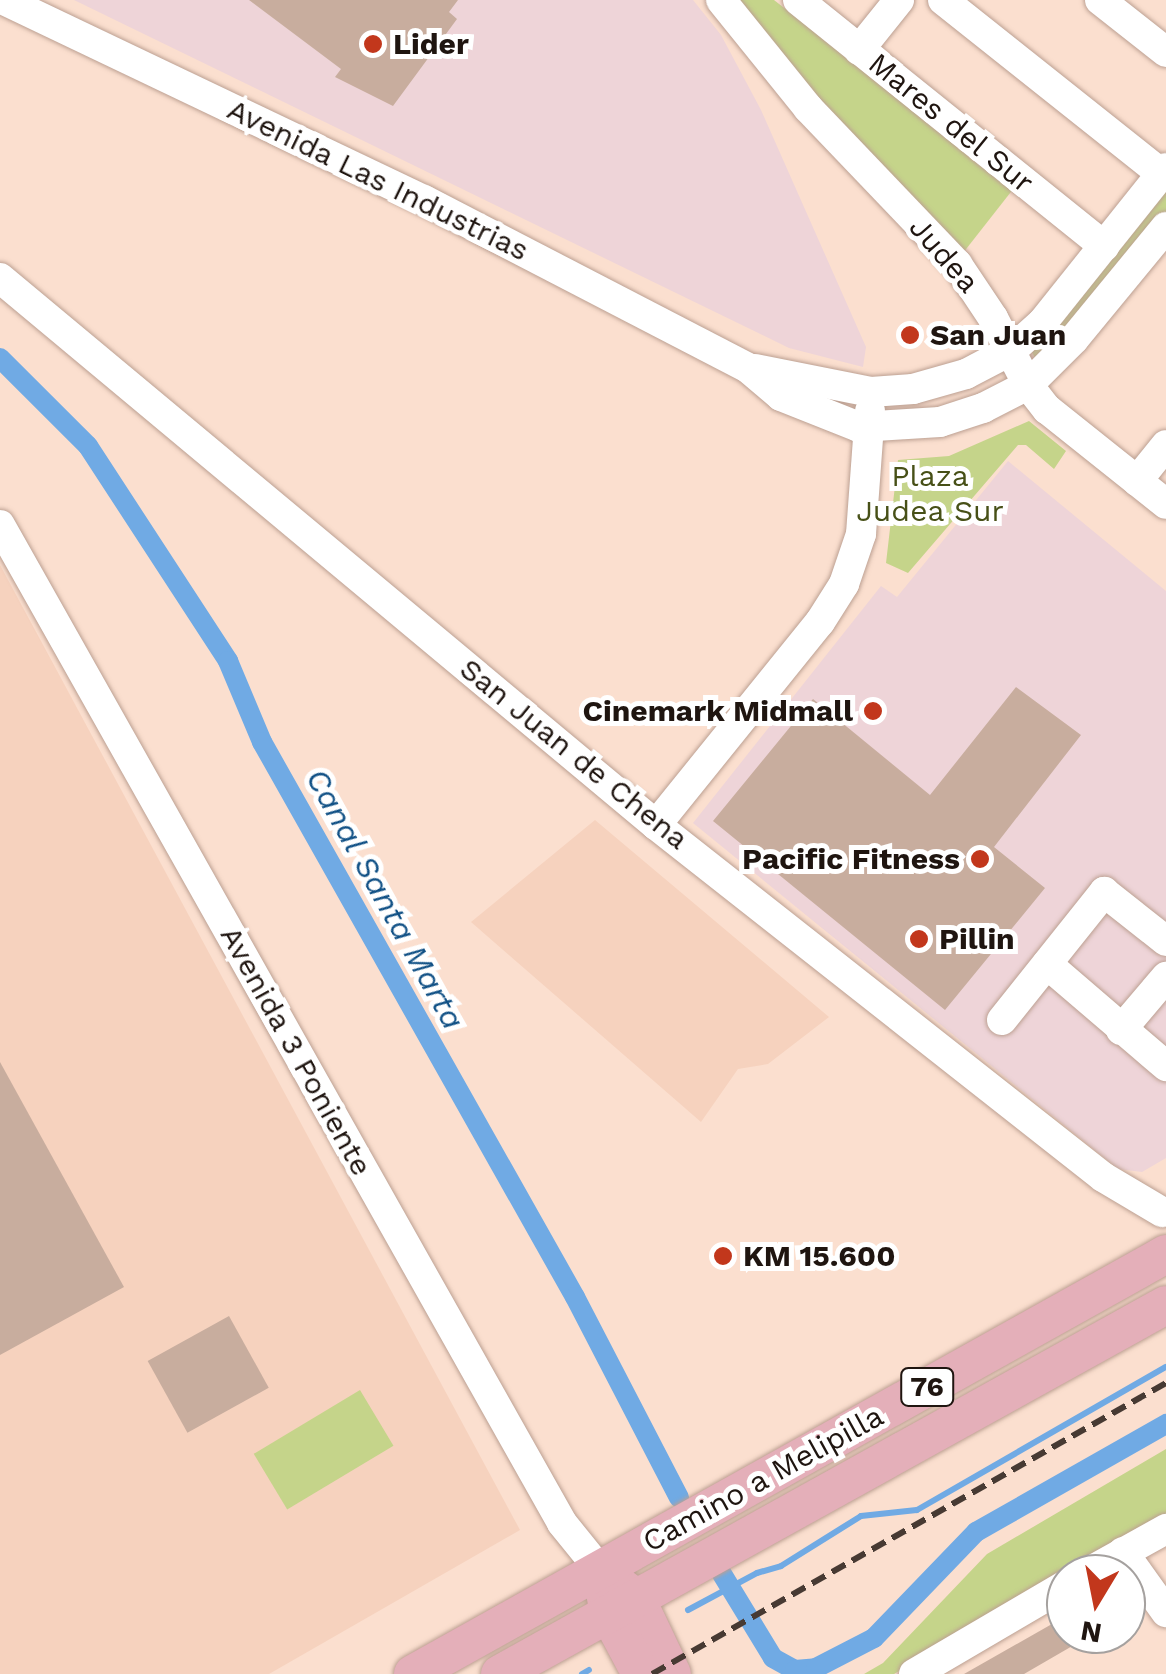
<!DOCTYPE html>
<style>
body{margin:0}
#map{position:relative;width:1166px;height:1674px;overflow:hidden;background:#fbdfcf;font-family:"Work Sans",sans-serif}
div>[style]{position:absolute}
.commercial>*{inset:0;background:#eed4d8}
.built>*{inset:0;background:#f6d2be}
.green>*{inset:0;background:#c5d48a;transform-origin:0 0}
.stream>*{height:6px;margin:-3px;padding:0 3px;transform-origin:3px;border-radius:3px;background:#70aae4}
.canal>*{height:20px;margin:-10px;padding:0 10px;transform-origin:10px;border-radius:10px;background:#70aae4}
.building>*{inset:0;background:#c8ad9e;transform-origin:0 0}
.roads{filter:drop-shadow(0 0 2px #bca092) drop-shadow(0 0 2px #bca092)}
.minor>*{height:30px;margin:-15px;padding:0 15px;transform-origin:15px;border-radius:15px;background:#fff}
.major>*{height:38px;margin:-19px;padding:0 19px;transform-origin:19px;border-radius:19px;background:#e4afb9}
.rail>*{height:6px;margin-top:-3px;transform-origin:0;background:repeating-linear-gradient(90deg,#473a33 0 15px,transparent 0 23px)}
.dots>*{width:28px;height:28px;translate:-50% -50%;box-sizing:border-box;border:5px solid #fff;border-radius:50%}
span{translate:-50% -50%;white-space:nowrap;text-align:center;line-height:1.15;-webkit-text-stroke:10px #fff;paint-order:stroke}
.shield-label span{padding:2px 8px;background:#fff;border:2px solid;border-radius:8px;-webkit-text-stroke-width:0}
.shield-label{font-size:28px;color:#1f1510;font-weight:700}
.poi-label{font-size:30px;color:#1f1510;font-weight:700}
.left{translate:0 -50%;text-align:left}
.right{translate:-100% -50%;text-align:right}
.street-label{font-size:30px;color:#1f1510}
.park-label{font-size:30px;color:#475017}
.water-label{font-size:32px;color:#105085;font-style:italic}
.north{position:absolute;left:1046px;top:1554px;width:100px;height:100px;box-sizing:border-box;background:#fff;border:2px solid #a5a19f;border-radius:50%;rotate:190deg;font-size:28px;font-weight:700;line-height:40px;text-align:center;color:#1f1510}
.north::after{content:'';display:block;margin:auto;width:35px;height:45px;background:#c2371c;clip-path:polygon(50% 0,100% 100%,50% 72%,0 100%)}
</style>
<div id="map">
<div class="commercial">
<i style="clip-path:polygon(74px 0,693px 0,721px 35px,761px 110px,866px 347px,863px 367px,789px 348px)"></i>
<i style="clip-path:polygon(1008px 461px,1166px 591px,1166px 1158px,1142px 1172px,1118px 1169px,693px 823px,881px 586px,897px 597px)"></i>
</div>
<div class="built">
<i style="clip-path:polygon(0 565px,520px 1530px,269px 1674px,0 1674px)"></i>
<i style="clip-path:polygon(595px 820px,829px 1017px,768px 1064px,738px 1069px,701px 1122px,471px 922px)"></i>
</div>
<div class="green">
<i style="clip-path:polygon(733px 0,774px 0,1014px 188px,963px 253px,813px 102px)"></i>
<i style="clip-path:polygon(1166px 187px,1166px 218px,1039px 366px,1032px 352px)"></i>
<i style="clip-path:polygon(1029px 421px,1066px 451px,1054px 469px,1026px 445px,1018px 445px,908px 573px,886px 563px,898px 460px,949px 456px)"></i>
<i style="left:360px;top:1390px;width:65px;height:124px;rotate:59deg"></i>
<i style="clip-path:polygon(1166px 1449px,1166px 1517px,894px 1674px,864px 1674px,883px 1663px,987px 1554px)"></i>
</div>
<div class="stream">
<i style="left:688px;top:1610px;width:78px;rotate:-28.2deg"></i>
<i style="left:757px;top:1573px;width:25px;rotate:-16deg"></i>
<i style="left:781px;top:1566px;width:94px;rotate:-32deg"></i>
<i style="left:861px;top:1516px;width:56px;rotate:-6.1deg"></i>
<i style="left:917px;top:1510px;width:287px;rotate:-29.9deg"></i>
<i style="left:582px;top:1674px;width:8px;rotate:-30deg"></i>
</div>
<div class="canal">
<i style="left:0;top:358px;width:124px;rotate:45deg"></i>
<i style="left:88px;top:446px;width:257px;rotate:56.9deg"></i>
<i style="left:228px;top:661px;width:88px;rotate:67.2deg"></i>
<i style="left:262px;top:742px;width:637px;rotate:60.58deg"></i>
<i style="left:575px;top:1297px;width:226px;rotate:62.6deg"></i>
<i style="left:722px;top:1574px;width:98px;rotate:58.7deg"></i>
<i style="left:773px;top:1658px;width:25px;rotate:29deg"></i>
<i style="left:795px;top:1670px;width:21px;rotate:-5deg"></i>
<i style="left:816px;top:1668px;width:65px;rotate:-27.3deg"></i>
<i style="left:874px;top:1638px;width:147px;rotate:-46.1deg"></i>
<i style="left:976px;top:1532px;width:219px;rotate:-29.6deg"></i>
</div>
<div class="building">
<i style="clip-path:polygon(249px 0,458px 0,449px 12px,457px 19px,393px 106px,335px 77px,341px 69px)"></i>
<i style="clip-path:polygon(1016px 687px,1081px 735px,994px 847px,1045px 888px,945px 1010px,713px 821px,813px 699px,930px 795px)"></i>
<i style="clip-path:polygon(0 1062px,124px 1287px,0 1355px)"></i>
<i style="left:229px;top:1316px;width:82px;height:93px;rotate:61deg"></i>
<i style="clip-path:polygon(1066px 1616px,1066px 1634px,1093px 1634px,1024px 1674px,964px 1674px)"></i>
</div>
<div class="roads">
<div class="minor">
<i style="left:4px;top:0;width:465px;rotate:25.5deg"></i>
<i style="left:424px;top:200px;width:365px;rotate:27.4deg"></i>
<i style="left:748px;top:368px;width:43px;rotate:40.3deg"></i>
<i style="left:781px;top:396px;width:84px;rotate:21.7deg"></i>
<i style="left:859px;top:427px;width:81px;rotate:-3.5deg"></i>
<i style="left:940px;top:422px;width:45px;rotate:-18deg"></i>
<i style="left:983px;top:408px;width:51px;rotate:-27.1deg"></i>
<i style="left:1028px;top:385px;width:65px;rotate:-45deg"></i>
<i style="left:1074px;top:339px;width:145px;rotate:-50.6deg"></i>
<i style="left:721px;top:0;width:139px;rotate:51.1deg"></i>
<i style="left:808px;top:108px;width:216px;rotate:46.3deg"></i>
<i style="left:957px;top:264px;width:65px;rotate:56.3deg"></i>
<i style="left:993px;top:318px;width:76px;rotate:62.4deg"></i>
<i style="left:1028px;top:385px;width:31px;rotate:52deg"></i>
<i style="left:1047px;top:409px;width:152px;rotate:38.6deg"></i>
<i style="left:798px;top:0;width:393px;rotate:38.8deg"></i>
<i style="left:943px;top:0;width:280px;rotate:38.5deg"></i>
<i style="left:1100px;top:0;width:84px;rotate:38.2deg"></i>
<i style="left:859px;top:50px;width:64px;rotate:-51.3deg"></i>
<i style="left:0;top:278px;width:854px;rotate:39.82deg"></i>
<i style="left:656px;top:825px;width:569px;rotate:38.22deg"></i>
<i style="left:1103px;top:1177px;width:69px;rotate:30.7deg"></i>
<i style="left:755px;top:369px;width:118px;rotate:11.2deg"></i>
<i style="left:871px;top:392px;width:42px;rotate:-4.1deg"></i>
<i style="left:913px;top:389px;width:55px;rotate:-15.8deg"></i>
<i style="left:966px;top:374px;width:52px;rotate:-27.6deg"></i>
<i style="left:1012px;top:350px;width:42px;rotate:-42.1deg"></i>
<i style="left:1043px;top:322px;width:197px;rotate:-51.4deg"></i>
<i style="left:1137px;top:481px;width:46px;rotate:-51.1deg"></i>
<i style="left:0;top:525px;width:1145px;rotate:60.61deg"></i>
<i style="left:562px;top:1523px;width:60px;rotate:51deg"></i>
<i style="left:656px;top:825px;width:261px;rotate:-51.1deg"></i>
<i style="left:820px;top:622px;width:45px;rotate:-57.7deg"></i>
<i style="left:844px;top:584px;width:53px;rotate:-71.2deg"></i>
<i style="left:861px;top:534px;width:123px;rotate:-85.8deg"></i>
<i style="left:1047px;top:964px;width:157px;rotate:40.6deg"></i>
<i style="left:1002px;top:1020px;width:164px;rotate:-51.4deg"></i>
<i style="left:1104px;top:892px;width:79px;rotate:38.3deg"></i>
<i style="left:1121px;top:1030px;width:70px;rotate:-49.7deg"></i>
<i style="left:1123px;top:1552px;width:74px;rotate:54.4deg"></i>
<i style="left:1085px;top:1574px;width:93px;rotate:-29.1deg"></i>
<i style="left:914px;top:1674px;width:176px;rotate:-30.4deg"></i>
</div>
<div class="major">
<i style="left:617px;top:1584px;width:24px;rotate:36deg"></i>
<i style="left:636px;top:1598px;width:84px;rotate:64.7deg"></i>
<i style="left:605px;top:1592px;width:22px;rotate:80deg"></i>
<i style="left:609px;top:1614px;width:68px;rotate:61.9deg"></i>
<i style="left:413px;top:1674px;width:862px;rotate:-29.15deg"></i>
<i style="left:500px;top:1674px;width:761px;rotate:-28.99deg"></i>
</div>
</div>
<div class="rail">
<i style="left:652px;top:1674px;width:591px;rotate:-29.52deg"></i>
</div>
<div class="dots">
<i style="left:373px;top:44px;background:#c2371c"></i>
<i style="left:910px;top:335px;background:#c2371c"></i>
<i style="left:873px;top:711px;background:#c2371c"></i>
<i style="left:980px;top:859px;background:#c2371c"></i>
<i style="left:919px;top:939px;background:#c2371c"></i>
<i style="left:723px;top:1256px;background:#c2371c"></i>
</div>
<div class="shield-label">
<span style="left:927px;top:1387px">76</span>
</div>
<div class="poi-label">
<span class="left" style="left:393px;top:44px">Lider</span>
<span class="left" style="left:930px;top:335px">San Juan</span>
<span class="right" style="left:853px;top:711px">Cinemark Midmall</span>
<span class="right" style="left:960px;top:859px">Pacific Fitness</span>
<span class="left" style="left:939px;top:939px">Pillin</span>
<span class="left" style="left:743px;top:1256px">KM 15.600</span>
</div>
<div class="street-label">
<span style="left:951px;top:123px;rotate:39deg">Mares del Sur</span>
<span style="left:378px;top:180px;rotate:26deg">Avenida Las Industrias</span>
<span style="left:944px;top:255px;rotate:49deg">Judea</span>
<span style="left:574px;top:754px;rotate:39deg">San Juan de Chena</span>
<span style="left:296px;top:1051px;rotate:61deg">Avenida 3 Poniente</span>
<span style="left:763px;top:1479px;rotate:-29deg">Camino a Melipilla</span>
</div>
<div class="park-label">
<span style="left:930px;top:493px">Plaza<br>Judea Sur</span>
</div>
<div class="water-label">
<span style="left:385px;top:899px;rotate:61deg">Canal Santa Marta</span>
</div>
<div class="north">N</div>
</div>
